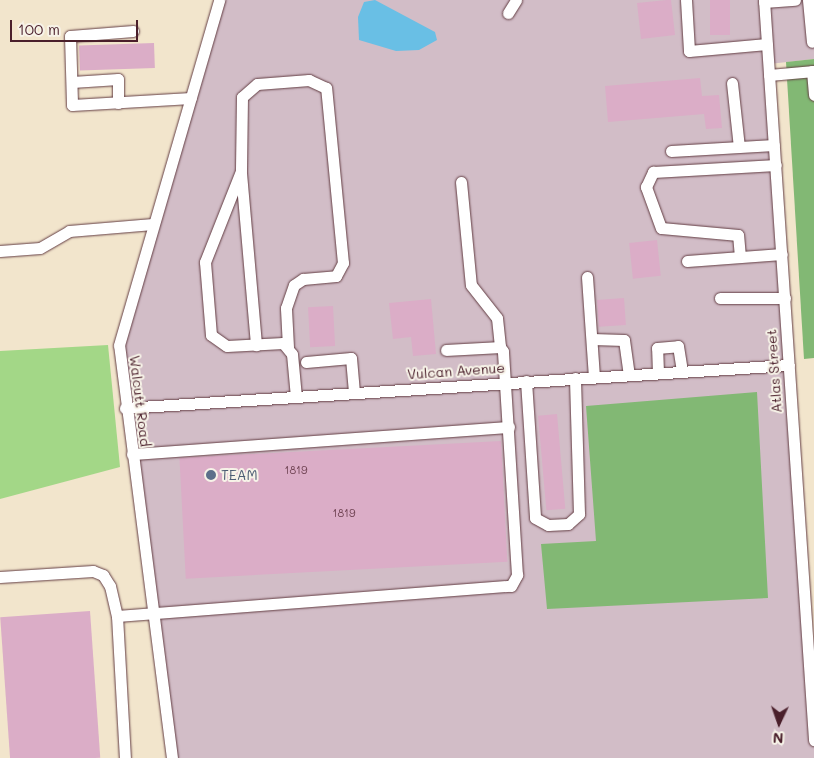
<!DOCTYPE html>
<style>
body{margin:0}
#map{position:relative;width:814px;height:758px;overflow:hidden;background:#f2e5cc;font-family:Mali,sans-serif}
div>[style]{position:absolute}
.industrial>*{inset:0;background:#d2bdc7}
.green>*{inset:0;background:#a3d787}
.forest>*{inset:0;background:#82b874}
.water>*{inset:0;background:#69bfe5}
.building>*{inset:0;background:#dbadc7;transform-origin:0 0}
.roads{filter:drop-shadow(0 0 1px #633d43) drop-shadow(0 0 1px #633d43)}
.minor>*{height:11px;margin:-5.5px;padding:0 5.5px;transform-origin:5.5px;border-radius:5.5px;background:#fff}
.dots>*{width:14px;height:14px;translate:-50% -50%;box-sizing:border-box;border:2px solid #f7f3e8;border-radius:50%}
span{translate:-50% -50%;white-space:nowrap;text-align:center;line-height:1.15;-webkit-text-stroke:4px #f7f3e8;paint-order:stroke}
.number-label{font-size:11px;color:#6e4252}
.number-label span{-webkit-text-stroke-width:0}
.street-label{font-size:14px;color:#4a1f2b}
.service-label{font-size:14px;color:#4e5e75}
.left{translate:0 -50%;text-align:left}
.north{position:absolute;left:754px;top:698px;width:50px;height:50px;-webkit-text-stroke:4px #f7f3e8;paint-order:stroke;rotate:183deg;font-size:14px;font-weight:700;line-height:20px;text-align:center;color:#4a1f2b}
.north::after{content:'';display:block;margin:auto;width:18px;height:22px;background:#4a1f2b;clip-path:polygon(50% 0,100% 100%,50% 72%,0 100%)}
.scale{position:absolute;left:10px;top:20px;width:128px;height:22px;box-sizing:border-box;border:2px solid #4a1f2b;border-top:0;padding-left:6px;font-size:15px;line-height:18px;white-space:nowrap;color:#4a1f2b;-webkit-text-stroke:4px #f7f3e8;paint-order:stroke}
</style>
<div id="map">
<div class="industrial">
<i style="clip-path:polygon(219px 0,814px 0,814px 59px,769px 64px,814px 663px,814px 758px,172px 758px,119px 357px)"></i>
</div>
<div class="green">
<i style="clip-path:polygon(108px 345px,120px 467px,0 499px,0 351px)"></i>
</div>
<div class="forest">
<i style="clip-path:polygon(814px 59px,814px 358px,804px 359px,786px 62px)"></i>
<i style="clip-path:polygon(757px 392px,768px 598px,547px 609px,541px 544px,596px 541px,586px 406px)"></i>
</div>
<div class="water">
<i style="clip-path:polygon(375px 0,435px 32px,437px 40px,419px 50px,396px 51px,359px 40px,358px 17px,364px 2px)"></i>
</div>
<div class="building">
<i style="clip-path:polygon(667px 0,671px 0,675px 35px,641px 39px,637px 3px)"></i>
<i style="left:710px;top:0;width:20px;height:35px"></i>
<i style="left:154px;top:43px;width:25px;height:75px;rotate:88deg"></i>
<i style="clip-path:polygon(700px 78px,702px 96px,719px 95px,722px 128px,706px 129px,704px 114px,608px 122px,605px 86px)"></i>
<i style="left:657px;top:240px;width:36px;height:28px;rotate:84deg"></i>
<i style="left:624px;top:298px;width:27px;height:27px;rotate:86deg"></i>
<i style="clip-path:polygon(431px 299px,436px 354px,413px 356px,411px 337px,393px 339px,389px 303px)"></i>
<i style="left:333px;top:306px;width:40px;height:25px;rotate:87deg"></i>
<i style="left:557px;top:414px;width:95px;height:19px;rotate:85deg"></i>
<i style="left:501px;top:441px;width:121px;height:322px;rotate:87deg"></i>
<i style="left:90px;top:611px;width:147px;height:90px;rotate:86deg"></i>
</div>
<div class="roads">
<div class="minor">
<i style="left:686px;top:0;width:51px;rotate:86.6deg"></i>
<i style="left:689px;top:51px;width:78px;rotate:-5.1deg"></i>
<i style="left:764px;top:0;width:742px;rotate:86.13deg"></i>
<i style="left:808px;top:0;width:42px;rotate:84.6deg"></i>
<i style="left:764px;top:2px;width:31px;rotate:-4deg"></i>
<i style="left:508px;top:13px;width:15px;rotate:-58deg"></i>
<i style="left:133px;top:31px;width:63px;rotate:175.5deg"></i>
<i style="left:70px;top:36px;width:69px;rotate:88.3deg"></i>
<i style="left:72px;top:105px;width:119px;rotate:-3.4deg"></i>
<i style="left:812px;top:71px;width:24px;rotate:85deg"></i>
<i style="left:769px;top:75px;width:45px;rotate:-5.1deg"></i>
<i style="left:72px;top:82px;width:46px;rotate:-3.7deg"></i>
<i style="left:118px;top:79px;width:24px;rotate:90deg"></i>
<i style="left:732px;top:83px;width:64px;rotate:83.8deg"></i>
<i style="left:671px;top:151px;width:103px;rotate:-3.3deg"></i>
<i style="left:241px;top:173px;width:173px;rotate:85deg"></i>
<i style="left:461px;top:182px;width:103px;rotate:84.5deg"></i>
<i style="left:471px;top:285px;width:42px;rotate:51.8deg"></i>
<i style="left:497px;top:318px;width:29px;rotate:84deg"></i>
<i style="left:0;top:251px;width:40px;rotate:-4.3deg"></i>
<i style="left:40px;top:248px;width:34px;rotate:-30deg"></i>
<i style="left:69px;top:231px;width:84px;rotate:-4.8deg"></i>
<i style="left:740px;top:257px;width:22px;rotate:-95deg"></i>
<i style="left:738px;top:235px;width:77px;rotate:-174.8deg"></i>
<i style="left:661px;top:228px;width:44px;rotate:-110.1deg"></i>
<i style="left:646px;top:187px;width:17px;rotate:-65deg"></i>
<i style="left:653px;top:172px;width:123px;rotate:-3.3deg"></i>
<i style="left:687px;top:261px;width:95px;rotate:-4.2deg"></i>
<i style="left:587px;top:277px;width:100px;rotate:86deg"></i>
<i style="left:720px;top:298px;width:65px"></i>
<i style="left:592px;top:339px;width:32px;rotate:2deg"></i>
<i style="left:624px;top:340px;width:34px;rotate:82deg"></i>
<i style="left:288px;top:347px;width:39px;rotate:-93deg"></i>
<i style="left:286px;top:308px;width:24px;rotate:-71deg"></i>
<i style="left:294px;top:285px;width:11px;rotate:-34deg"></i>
<i style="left:303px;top:279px;width:33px;rotate:-5deg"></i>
<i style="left:336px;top:276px;width:15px;rotate:-62deg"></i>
<i style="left:343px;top:263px;width:176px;rotate:-95.5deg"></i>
<i style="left:326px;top:88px;width:19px;rotate:-155deg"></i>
<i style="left:309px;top:80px;width:52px;rotate:175.6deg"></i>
<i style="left:257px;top:84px;width:20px;rotate:139deg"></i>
<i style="left:242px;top:97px;width:74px;rotate:90.8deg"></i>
<i style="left:241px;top:171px;width:98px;rotate:111.6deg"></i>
<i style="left:205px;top:262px;width:73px;rotate:85.3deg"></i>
<i style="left:211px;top:335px;width:19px;rotate:35deg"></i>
<i style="left:227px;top:346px;width:56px;rotate:-3.1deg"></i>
<i style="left:283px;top:343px;width:14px;rotate:51deg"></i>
<i style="left:292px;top:354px;width:43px;rotate:84.7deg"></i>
<i style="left:306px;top:362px;width:45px;rotate:-5.1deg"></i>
<i style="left:351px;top:358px;width:35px;rotate:85deg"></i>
<i style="left:658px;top:373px;width:25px;rotate:-92deg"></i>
<i style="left:657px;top:348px;width:21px;rotate:-5deg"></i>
<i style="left:678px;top:346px;width:25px;rotate:81deg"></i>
<i style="left:526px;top:381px;width:137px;rotate:86.2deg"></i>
<i style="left:535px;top:518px;width:15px;rotate:28deg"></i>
<i style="left:548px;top:525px;width:20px;rotate:-3deg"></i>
<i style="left:568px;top:524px;width:15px;rotate:-42deg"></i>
<i style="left:579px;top:514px;width:136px;rotate:-91.7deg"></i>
<i style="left:125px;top:408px;width:665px;rotate:-3.71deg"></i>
<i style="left:132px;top:454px;width:378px;rotate:-4.1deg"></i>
<i style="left:0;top:577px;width:93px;rotate:-3.7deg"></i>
<i style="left:93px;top:571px;width:11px;rotate:22deg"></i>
<i style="left:103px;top:575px;width:13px;rotate:58deg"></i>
<i style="left:110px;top:586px;width:31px;rotate:77deg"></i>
<i style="left:117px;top:616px;width:395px;rotate:-4.4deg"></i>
<i style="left:511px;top:586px;width:13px;rotate:-61deg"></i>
<i style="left:517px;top:575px;width:224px;rotate:-93.6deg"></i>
<i style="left:503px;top:351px;width:5px;rotate:-127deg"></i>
<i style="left:500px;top:347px;width:54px;rotate:176.8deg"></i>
<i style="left:117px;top:616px;width:142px;rotate:86.8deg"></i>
<i style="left:172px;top:758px;width:416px;rotate:-97.3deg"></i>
<i style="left:119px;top:345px;width:359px;rotate:-73.8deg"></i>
</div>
</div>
<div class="dots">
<i style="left:211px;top:475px;background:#5c6f8a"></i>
</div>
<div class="number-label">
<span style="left:296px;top:470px">1819</span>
<span style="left:344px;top:513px">1819</span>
</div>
<div class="street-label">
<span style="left:456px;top:371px;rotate:-4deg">Vulcan Avenue</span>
<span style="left:774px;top:371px;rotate:-94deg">Atlas Street</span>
<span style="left:140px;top:401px;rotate:83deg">Walcutt Road</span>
</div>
<div class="service-label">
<span class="left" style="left:221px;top:475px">TEAM</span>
</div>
<div class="north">N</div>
<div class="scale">100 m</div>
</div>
